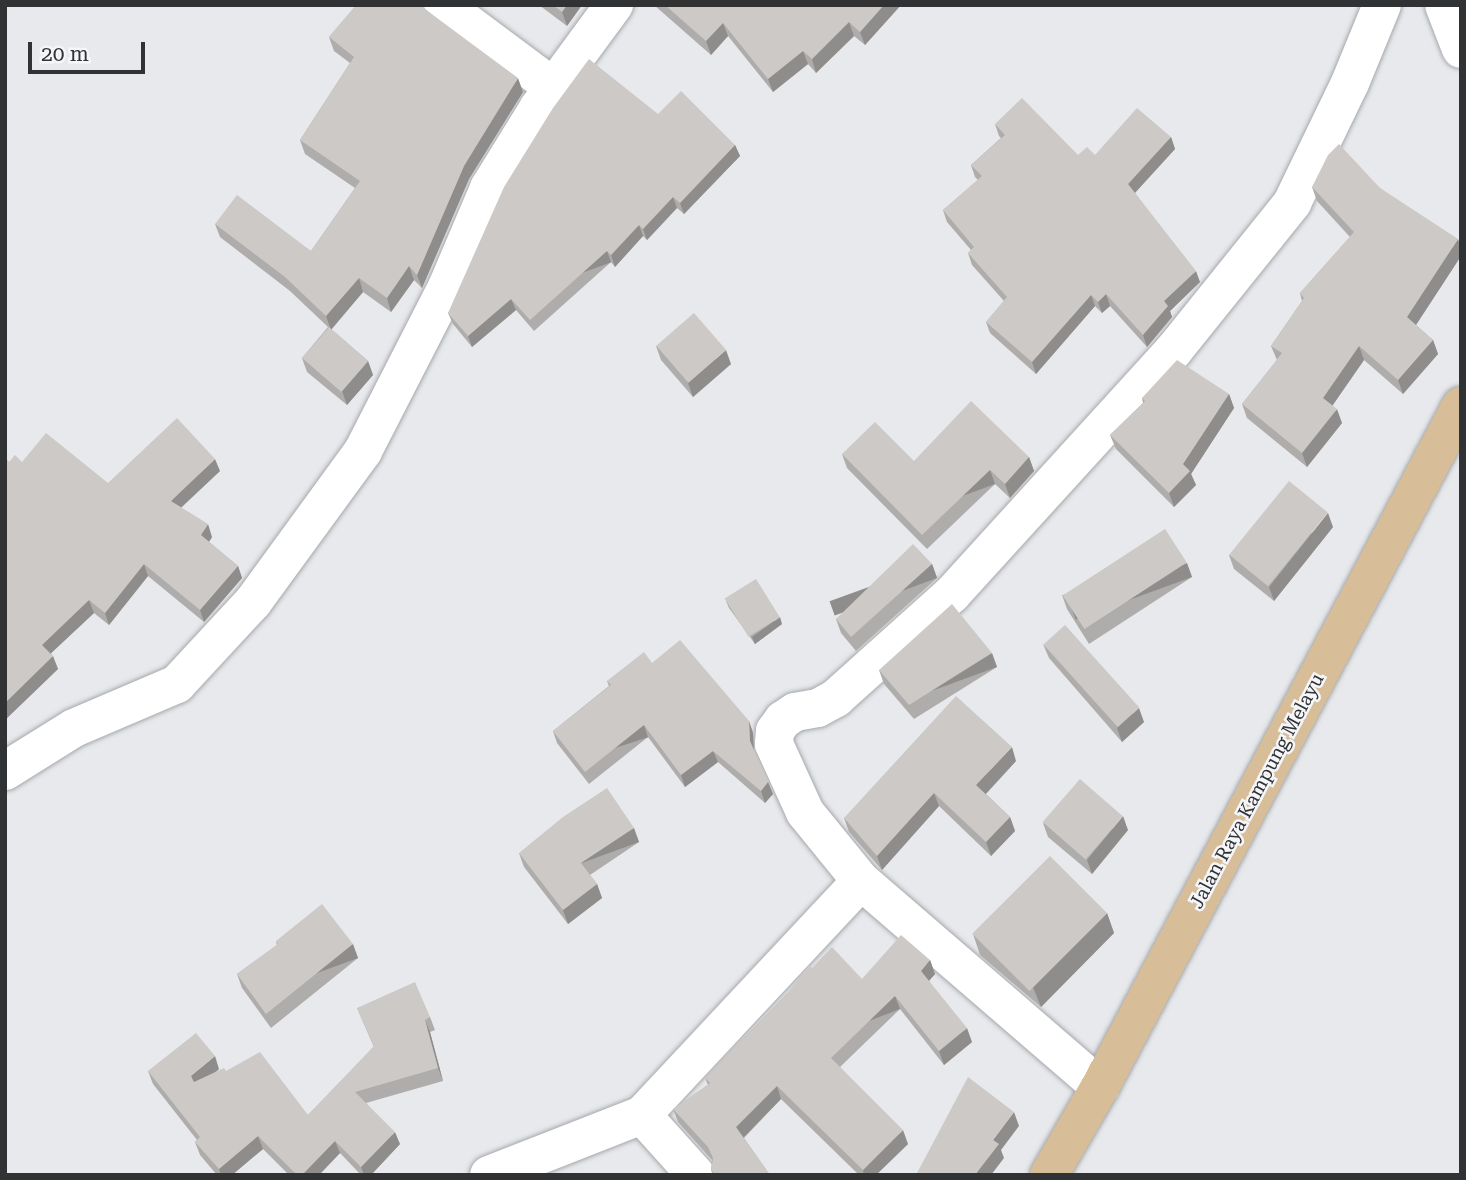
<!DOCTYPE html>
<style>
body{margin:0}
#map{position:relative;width:1466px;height:1180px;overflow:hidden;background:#e7e9ec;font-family:"Roboto Serif",serif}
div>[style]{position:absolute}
.roads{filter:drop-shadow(0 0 2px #a6a8ab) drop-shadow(0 0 2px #a6a8ab)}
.minor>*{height:38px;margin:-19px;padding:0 19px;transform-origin:19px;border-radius:19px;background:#fff}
.major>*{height:38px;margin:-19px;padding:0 19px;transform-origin:19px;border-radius:19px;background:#d7bd98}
.wall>*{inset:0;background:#afadab}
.shaded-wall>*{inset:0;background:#8f8d8b;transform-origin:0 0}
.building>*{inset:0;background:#ccc9c7;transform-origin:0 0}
span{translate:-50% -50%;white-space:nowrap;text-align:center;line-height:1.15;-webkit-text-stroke:5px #f4f6f9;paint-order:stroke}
.street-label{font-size:19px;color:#313233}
.frame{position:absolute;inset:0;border:7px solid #313233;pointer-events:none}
.scale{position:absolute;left:28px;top:42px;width:117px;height:32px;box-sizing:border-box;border:4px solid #313233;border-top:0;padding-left:9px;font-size:21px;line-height:24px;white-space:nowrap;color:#313233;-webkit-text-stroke:5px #f4f6f9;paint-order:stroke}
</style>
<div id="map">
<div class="roads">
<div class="minor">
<i style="left:443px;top:5px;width:137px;rotate:36.7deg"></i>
<i style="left:1444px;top:5px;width:47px;rotate:68.9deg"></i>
<i style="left:5px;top:771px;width:81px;rotate:-31.9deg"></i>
<i style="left:74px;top:728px;width:112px;rotate:-23.1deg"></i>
<i style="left:177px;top:684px;width:112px;rotate:-47.2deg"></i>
<i style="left:253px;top:602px;width:187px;rotate:-53.9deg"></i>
<i style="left:363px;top:451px;width:184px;rotate:-62.9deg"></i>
<i style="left:447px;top:287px;width:108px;rotate:-67deg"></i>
<i style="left:489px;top:188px;width:95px;rotate:-58.3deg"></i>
<i style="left:539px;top:107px;width:127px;rotate:-53.7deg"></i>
<i style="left:1100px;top:1087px;width:316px;rotate:-139.2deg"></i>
<i style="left:861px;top:881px;width:89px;rotate:-129.1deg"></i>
<i style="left:805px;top:812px;width:75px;rotate:-114.5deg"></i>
<i style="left:774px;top:744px;width:13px;rotate:-86deg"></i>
<i style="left:775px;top:731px;width:14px;rotate:-54deg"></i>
<i style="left:783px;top:720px;width:14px;rotate:-34deg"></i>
<i style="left:795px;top:712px;width:23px;rotate:-10deg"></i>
<i style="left:818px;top:708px;width:21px;rotate:-29deg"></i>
<i style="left:836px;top:698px;width:156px;rotate:-41.9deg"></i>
<i style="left:952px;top:594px;width:330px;rotate:-47.7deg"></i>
<i style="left:1174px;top:350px;width:189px;rotate:-51.2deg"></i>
<i style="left:1292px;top:203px;width:133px;rotate:-64.2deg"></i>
<i style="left:1350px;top:83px;width:84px;rotate:-67.7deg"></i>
<i style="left:642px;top:1115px;width:81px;rotate:48deg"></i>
<i style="left:489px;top:1175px;width:164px;rotate:-21.4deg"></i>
<i style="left:642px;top:1115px;width:320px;rotate:-46.9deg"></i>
</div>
<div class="major">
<i style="left:1049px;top:1175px;width:102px;rotate:-59.9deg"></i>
<i style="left:1100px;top:1087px;width:771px;rotate:-62.07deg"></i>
</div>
</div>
<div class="wall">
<i style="clip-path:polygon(353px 5px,422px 5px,425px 9px,523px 92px,469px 179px,422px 288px,414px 280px,391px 312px,363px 292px,331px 329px,368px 361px,373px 375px,347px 405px,307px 372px,302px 358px,328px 327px,290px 291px,220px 237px,215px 224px,311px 251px,355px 188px,305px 154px,300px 140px,350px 63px,334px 51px,329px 37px,355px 7px)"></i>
<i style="clip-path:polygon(539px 5px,582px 5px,567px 26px)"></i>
<i style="clip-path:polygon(654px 5px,901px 5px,865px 45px,854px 36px,816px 73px,808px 64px,773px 92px,728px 36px,711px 55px)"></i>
<i style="clip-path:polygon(658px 114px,735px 145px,740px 156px,684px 214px,677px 208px,647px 240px,643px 236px,615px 267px,611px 262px,534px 331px,516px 310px,472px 347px,453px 324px,448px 313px)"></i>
<i style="clip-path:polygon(995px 124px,1078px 155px,1095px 155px,1171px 137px,1175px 149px,1135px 193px,1200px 282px,1170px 311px,1172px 317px,1147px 347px,1110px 306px,1102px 313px,1095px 306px,1036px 374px,990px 333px,986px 322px,1004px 301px,972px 265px,968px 253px,971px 250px,947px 222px,943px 210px,978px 180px,975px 177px,971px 165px,1001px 138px,999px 136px)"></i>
<i style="clip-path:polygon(1312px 187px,1380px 188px,1461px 256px,1416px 325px,1433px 340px,1438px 354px,1403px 394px,1364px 360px,1332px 406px,1342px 423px,1307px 467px,1247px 418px,1242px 404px,1277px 360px,1271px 346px,1302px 301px,1300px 293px,1350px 237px,1317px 201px)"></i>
<i style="clip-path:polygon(656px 346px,731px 364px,693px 397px,661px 360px)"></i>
<i style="clip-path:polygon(1229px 394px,1234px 408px,1191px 474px,1196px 485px,1174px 507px,1116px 449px,1110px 435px,1143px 403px,1142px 398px)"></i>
<i style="clip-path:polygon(842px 454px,914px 461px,1029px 457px,1034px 471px,1010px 498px,995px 484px,927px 549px,847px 468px)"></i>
<i style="clip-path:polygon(5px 458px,9px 462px,22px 462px,108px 483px,220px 471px,181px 508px,212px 537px,209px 542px,238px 566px,242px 578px,204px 622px,148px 576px,109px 625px,94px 613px,51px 653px,58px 669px,5px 720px)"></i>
<i style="clip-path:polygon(1333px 527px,1274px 601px,1234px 569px,1229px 555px)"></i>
<i style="clip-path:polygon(932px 564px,937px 578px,856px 651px,841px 633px,836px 619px)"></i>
<i style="clip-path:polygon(1192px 577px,1089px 644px,1067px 609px,1062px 595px)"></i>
<i style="clip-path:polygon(726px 601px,782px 624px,755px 644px,729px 608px)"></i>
<i style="clip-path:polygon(1043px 644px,1144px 722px,1122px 742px,1049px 658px)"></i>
<i style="clip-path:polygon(652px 663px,749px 721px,753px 733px,754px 750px,773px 794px,765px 803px,718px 762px,685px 787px,648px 737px,589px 784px,557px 743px,553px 731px,609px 686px,607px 681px)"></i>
<i style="clip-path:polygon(997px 667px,914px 719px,884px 684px,879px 670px)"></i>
<i style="clip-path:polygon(1016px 761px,986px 794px,1010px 817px,1015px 831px,991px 856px,939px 806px,882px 870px,849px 832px,844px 818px)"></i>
<i style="clip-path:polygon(1043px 823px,1128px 830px,1092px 874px,1048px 837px)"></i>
<i style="clip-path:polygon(639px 842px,590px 875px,597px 884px,602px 898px,568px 924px,524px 867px,519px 853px)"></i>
<i style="clip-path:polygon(1107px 913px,1114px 933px,1041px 1007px,980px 955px,973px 934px)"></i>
<i style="clip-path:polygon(276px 941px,358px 958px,271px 1028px,242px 988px,237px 974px,277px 945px)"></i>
<i style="clip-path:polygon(930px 960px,935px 974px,929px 981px,972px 1042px,944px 1065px,900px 1009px,840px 1067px,908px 1144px,876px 1175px,859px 1175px,781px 1099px,744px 1138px,770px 1175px,713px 1175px,711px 1170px,712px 1160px,678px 1122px,673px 1109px,708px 1085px,705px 1078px,812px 968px,862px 979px)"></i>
<i style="clip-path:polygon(357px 1008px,430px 1017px,435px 1030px,430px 1032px,443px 1081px,366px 1103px,400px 1144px,371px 1175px,361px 1175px,340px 1153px,319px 1175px,289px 1175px,263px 1149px,232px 1175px,217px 1175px,200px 1155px,195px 1142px,197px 1140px,153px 1084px,148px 1071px,219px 1069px,216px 1072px,226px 1071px,308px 1115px,374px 1047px)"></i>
</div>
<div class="shaded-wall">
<i style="clip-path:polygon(567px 5px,582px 5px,567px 26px,562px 12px)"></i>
<i style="clip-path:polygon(884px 5px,901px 5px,865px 45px,860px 32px)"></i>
<i style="clip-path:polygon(849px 22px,854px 36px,816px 73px,812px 59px)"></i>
<i style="clip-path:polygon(723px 23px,728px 36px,711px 55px,706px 41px)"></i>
<i style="clip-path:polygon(803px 51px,808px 64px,773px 92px,768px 79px)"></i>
<i style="clip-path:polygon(518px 78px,523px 92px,469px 179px,422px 288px,417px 275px,464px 166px)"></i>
<i style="clip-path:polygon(1171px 137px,1175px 149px,1132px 196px,1128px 184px)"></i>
<i style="clip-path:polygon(735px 145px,740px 156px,684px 214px,680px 203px)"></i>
<i style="clip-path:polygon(673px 197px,677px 208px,647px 240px,643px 229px)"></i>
<i style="clip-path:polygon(639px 225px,643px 236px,615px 267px,611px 255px)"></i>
<i style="clip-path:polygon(1458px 239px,1461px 247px,1461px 256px,1412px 331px,1407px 317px)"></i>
<i style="left:607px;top:251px;width:12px;height:103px;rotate:70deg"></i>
<i style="clip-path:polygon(409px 266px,414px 280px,391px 312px,387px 298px)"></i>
<i style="clip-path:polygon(1196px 271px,1200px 282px,1170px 311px,1172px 317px,1147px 347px,1143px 335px,1164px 301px)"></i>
<i style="clip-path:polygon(359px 278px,363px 292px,331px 330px,326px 316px)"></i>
<i style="clip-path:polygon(1106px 294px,1110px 306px,1102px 313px,1098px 302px)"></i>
<i style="clip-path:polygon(1091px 295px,1095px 306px,1036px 374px,1032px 362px)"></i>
<i style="clip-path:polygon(511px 299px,516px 310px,472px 347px,468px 336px)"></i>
<i style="clip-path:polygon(1433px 340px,1438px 354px,1403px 394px,1398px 380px)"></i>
<i style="clip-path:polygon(1359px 346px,1364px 360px,1328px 412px,1323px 398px)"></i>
<i style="clip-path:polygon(726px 350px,731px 364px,693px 397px,688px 383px)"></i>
<i style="clip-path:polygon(368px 361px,373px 375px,347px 405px,342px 391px)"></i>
<i style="clip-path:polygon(1229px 394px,1234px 408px,1191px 474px,1196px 485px,1174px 507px,1169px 493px,1183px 464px)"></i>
<i style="clip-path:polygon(1337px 409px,1342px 423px,1307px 467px,1302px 453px)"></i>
<i style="clip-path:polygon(1029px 457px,1034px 471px,1010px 498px,1005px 484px)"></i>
<i style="clip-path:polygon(215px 459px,220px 471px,175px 513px,171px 501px)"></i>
<i style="left:990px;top:470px;width:15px;height:94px;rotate:70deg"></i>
<i style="clip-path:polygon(1328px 513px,1333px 527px,1274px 601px,1269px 587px)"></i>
<i style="clip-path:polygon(208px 524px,212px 537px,205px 548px,201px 535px)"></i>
<i style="left:1187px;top:563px;width:15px;height:124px;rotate:70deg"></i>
<i style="clip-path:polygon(144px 564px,148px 576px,109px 625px,105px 613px)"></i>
<i style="left:932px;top:564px;width:15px;height:109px;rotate:70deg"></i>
<i style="clip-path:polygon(238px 566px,242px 578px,204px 622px,200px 610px)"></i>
<i style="clip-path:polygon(89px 600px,94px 613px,47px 657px,42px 645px)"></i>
<i style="clip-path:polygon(780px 617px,782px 624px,755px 644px,752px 637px)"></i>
<i style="left:992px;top:653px;width:15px;height:98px;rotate:70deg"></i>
<i style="clip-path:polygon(53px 656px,58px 669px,5px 720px,5px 703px)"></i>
<i style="clip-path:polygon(1139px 708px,1144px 722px,1122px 742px,1117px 728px)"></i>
<i style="clip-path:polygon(749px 721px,753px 733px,754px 753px,750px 741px)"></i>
<i style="left:644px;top:725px;width:13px;height:75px;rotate:72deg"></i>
<i style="clip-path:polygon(1012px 747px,1016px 761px,981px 799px,976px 785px)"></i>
<i style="clip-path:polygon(713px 751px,718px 762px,685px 787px,681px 775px)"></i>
<i style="clip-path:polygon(768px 782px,773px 794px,765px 803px,761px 791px)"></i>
<i style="clip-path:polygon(934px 793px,939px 806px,882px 870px,877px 856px)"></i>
<i style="clip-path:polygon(1123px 816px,1128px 830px,1092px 874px,1087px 860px)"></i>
<i style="clip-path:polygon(1010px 817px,1015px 831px,991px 856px,986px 842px)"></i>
<i style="left:634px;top:828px;width:15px;height:64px;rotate:70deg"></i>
<i style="clip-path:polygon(597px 884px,602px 898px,568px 924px,563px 910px)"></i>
<i style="clip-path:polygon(1107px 913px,1114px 933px,1041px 1007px,1033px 987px)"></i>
<i style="left:353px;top:944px;width:15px;height:112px;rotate:70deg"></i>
<i style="clip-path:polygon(930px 960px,935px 974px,926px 984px,921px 971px)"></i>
<i style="left:895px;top:996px;width:14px;height:89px;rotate:69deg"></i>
<i style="clip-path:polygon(425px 1020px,430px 1032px,443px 1081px,438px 1068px)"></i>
<i style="clip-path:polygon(967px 1028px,972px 1042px,944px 1065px,939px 1051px)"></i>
<i style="clip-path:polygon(215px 1056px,219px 1069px,195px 1088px,191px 1076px)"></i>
<i style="clip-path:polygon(777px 1086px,781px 1099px,741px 1140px,736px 1127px)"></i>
<i style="clip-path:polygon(1014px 1112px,1019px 1126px,1001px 1150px,1004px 1158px,991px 1175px,975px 1175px,993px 1140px)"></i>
<i style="clip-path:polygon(903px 1130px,908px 1144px,876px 1175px,864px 1175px,863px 1170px)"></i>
<i style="clip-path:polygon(395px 1132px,400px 1144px,371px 1175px,364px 1175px,361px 1167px)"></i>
<i style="clip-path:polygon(258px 1136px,263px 1149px,232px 1175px,221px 1175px,219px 1169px)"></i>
<i style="clip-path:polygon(335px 1141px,340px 1153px,319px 1175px,302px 1175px)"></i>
</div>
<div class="building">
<i style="clip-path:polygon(356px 5px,422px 5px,425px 9px,518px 78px,464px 166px,417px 275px,409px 266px,387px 298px,359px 278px,326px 316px,285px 277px,215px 224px,237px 195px,311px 251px,360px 181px,300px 140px,354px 57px,329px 37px)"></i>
<i style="clip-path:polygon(553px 5px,567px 5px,562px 12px)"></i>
<i style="clip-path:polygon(665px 5px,884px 5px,860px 32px,849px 22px,812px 59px,803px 51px,768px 79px,723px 23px,706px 41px)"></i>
<i style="clip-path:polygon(589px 59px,658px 114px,681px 91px,735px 145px,680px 203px,673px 197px,643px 229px,639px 225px,611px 255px,607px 251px,530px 320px,511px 299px,468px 336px,448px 313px,504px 187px,553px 108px)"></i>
<i style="clip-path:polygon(1022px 98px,1078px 155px,1087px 147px,1095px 155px,1137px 108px,1171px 137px,1128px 184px,1196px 271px,1164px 301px,1168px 306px,1143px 335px,1106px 294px,1098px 302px,1091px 295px,1032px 362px,986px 322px,1007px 297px,968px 253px,974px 247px,943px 210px,982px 176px,971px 165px,1005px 135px,995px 124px)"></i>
<i style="clip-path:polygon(1339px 144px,1380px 188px,1458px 239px,1407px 317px,1433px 340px,1398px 380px,1359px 346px,1323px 398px,1337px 409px,1302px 453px,1242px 404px,1282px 353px,1271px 346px,1304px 298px,1300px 293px,1354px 232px,1312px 187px,1328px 155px)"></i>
<i style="left:694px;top:313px;width:49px;height:50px;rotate:49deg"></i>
<i style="left:329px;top:327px;width:52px;height:41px;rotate:41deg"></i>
<i style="clip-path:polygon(1177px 360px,1229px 394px,1183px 464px,1190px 471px,1169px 493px,1110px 435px,1145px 401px,1142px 398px)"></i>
<i style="clip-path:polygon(971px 401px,1029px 457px,1005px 484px,990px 470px,922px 535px,842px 454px,875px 422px,914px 461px)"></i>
<i style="clip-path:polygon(177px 418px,215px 459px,171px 501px,208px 524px,201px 535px,238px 566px,200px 610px,144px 564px,105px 613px,89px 600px,42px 645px,53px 656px,5px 703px,5px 458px,9px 462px,15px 455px,22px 462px,46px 433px,108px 483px)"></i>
<i style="left:1289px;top:481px;width:50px;height:95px;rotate:39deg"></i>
<i style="left:1165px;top:529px;width:40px;height:122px;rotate:57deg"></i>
<i style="clip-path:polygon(913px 544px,932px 564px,851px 637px,836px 619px)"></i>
<i style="left:756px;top:579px;width:45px;height:37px;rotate:58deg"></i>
<i style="clip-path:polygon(952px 604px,992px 653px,909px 705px,879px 670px)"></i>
<i style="left:1065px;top:625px;width:111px;height:29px;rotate:48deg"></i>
<i style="clip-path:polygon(680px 640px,749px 721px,750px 741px,768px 782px,761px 791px,713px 751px,681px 775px,644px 725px,585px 772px,553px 731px,611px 685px,607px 681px,644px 652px,652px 663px)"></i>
<i style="clip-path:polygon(956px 696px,1012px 747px,976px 785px,1010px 817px,986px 842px,934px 793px,877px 856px,844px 818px)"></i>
<i style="left:1080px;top:779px;width:57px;height:57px;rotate:41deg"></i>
<i style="clip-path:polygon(607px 788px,634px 828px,581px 863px,597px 884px,563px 910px,519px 853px,563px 817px)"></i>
<i style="left:1050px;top:856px;width:81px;height:110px;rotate:45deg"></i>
<i style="clip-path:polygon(322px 904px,353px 944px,266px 1014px,237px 974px,278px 944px,276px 941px)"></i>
<i style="clip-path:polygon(901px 935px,930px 960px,921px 971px,967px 1028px,939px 1051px,895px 996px,831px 1058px,903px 1130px,863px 1170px,777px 1086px,736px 1127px,770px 1175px,715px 1175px,711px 1170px,713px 1158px,708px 1147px,673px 1109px,710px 1083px,705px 1078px,786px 995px,809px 965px,812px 968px,832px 947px,862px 979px)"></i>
<i style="clip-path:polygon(415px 982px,430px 1017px,425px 1020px,438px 1068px,355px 1092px,395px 1132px,361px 1167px,335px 1141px,302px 1175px,297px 1175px,258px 1136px,219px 1169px,195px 1142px,200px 1137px,148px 1071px,196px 1033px,215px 1056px,191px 1076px,194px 1082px,224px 1068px,226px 1071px,260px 1052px,308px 1115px,374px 1046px,357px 1008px)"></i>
<i style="clip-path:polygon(968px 1077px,1014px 1112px,993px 1140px,999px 1144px,975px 1175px,916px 1175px)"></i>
</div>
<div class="street-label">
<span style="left:1257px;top:791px;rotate:-62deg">Jalan Raya Kampung Melayu</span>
</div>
<div class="frame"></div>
<div class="scale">20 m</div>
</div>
